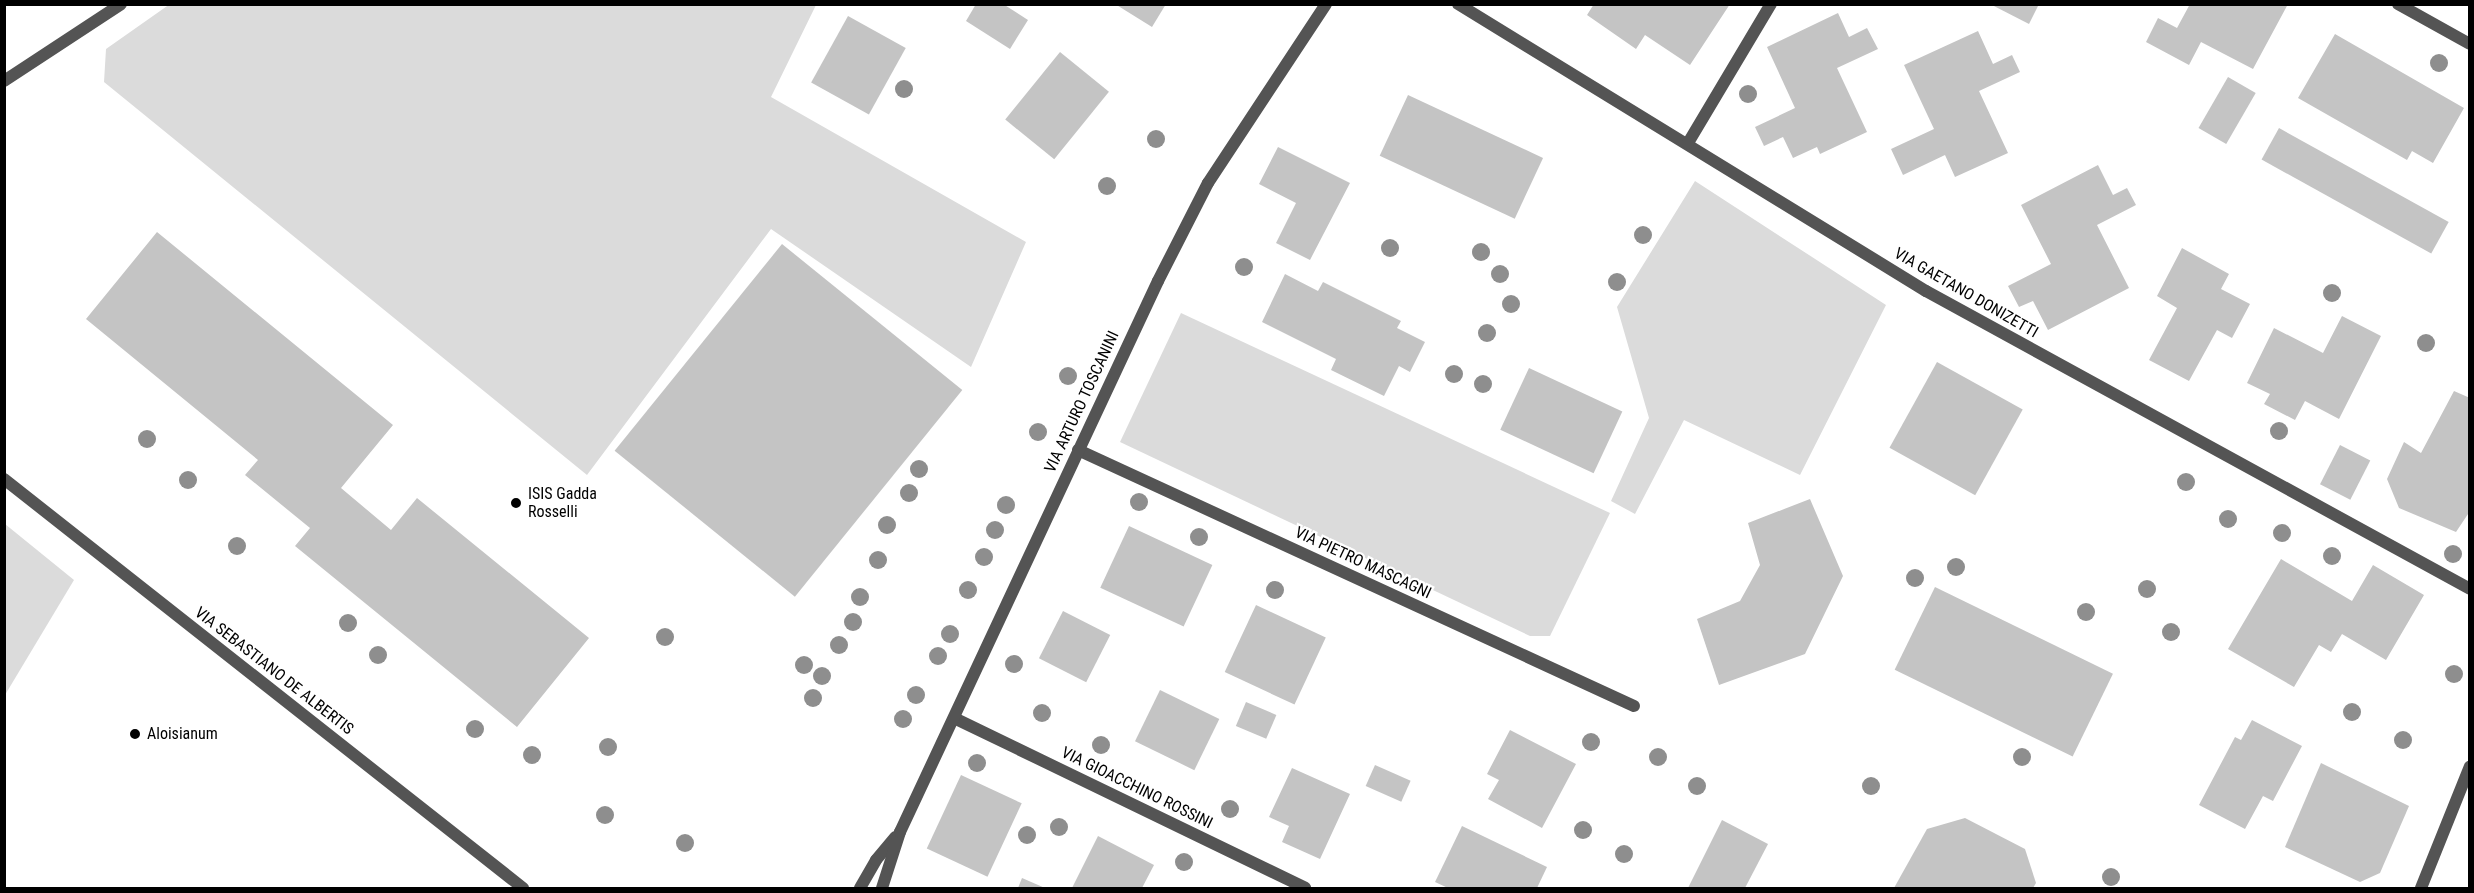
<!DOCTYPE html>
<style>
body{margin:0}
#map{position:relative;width:2474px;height:893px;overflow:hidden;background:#fff;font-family:"Roboto Condensed",sans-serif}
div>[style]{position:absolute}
.green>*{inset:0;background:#dbdbdb}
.building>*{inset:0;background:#c4c4c4;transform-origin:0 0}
.street>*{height:12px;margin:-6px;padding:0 6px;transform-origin:6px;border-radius:6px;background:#545454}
.trees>*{width:18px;height:18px;margin:-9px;border-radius:50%;background:#8e8e8e}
.dots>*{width:16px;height:16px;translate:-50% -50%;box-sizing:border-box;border:3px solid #fff;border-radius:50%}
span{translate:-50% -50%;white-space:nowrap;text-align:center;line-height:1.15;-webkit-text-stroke:4.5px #fff;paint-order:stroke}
.street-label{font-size:16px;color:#000}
.poi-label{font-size:16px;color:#000}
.left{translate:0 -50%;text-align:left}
.frame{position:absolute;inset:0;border:6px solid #000;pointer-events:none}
</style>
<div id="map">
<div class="green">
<i style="clip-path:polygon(170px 4px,816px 5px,771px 97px,1026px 242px,971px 367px,771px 229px,587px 475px,104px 82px,106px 49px)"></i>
<i style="clip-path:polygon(1695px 181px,1886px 305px,1800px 475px,1684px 420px,1635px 514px,1611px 501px,1649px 418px,1617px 307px)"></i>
<i style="clip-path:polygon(1181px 313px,1610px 513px,1550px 636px,1530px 636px,1120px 442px)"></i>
<i style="clip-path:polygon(5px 524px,74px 580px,5px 695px)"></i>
</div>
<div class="building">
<i style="clip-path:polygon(976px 4px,1003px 4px,1028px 20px,1010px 49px,966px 21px)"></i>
<i style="clip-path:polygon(1115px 4px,1166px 4px,1152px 27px)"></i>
<i style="clip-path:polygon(1594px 4px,1730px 4px,1690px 65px,1645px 35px,1636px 49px,1587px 15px)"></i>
<i style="clip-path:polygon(1990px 4px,2039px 4px,2029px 24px)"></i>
<i style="clip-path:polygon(2190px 4px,2288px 4px,2253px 69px,2201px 42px,2189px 65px,2146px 42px,2158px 18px,2177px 28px)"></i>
<i style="clip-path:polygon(1838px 13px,1849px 37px,1867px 28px,1878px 49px,1837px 68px,1867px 132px,1820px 154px,1817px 147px,1793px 158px,1783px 137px,1764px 146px,1755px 127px,1795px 108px,1767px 47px)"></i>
<i style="left:848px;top:16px;width:66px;height:76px;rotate:29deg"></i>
<i style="clip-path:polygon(1978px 31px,1993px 64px,2012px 55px,2020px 72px,1979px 91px,2008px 153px,1955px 177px,1945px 155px,1903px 175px,1891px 149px,1934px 129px,1904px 65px)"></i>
<i style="clip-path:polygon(2335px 34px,2464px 108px,2433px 163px,2412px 151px,2407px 160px,2298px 98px)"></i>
<i style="left:1060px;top:52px;width:63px;height:87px;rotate:39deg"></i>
<i style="left:2228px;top:77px;width:32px;height:59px;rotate:30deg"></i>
<i style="left:1408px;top:95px;width:149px;height:67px;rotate:25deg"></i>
<i style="left:2279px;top:128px;width:194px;height:36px;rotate:29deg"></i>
<i style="clip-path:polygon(1278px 147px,1350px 183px,1310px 260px,1276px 243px,1296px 203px,1259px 184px)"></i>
<i style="clip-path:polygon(2098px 165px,2113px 195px,2127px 188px,2136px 205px,2097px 225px,2129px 288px,2048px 330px,2033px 301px,2019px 307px,2008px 286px,2051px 264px,2021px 205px)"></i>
<i style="clip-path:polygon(157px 232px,393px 425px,341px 488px,391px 530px,417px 498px,589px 638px,517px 727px,295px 546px,310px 528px,245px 475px,258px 460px,86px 319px)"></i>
<i style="left:782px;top:244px;width:232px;height:266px;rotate:39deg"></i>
<i style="clip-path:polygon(2182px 248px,2229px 274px,2221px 289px,2250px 304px,2232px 338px,2217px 330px,2189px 381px,2149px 360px,2177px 308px,2157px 296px)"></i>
<i style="clip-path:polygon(1285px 274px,1318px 291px,1323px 282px,1401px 321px,1397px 328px,1425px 342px,1410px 372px,1399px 366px,1384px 396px,1331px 370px,1336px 359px,1262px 322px)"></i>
<i style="clip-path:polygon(2342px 316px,2381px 336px,2339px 419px,2305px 401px,2295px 420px,2264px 404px,2270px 394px,2247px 383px,2274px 328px,2323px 353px)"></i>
<i style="left:1937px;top:362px;width:98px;height:98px;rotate:29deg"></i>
<i style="left:1529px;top:368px;width:103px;height:68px;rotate:25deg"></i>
<i style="clip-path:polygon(2454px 391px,2470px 398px,2470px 511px,2456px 532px,2399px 508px,2387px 479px,2404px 442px,2421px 453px)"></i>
<i style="left:2340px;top:445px;width:34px;height:44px;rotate:27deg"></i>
<i style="clip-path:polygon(1810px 499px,1843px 576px,1805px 654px,1719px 685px,1697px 619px,1740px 601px,1760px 565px,1748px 523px)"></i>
<i style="left:1129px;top:526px;width:92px;height:68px;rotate:25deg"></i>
<i style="clip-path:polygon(2281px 559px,2352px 601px,2373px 565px,2424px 595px,2386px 660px,2342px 634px,2331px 652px,2319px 645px,2294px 687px,2228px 649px)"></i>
<i style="left:1935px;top:587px;width:198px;height:92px;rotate:26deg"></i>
<i style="left:1256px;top:605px;width:77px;height:74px;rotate:25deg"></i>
<i style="left:1063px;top:611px;width:53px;height:53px;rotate:27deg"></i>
<i style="left:1160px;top:690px;width:66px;height:57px;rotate:26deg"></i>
<i style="left:1246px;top:702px;width:33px;height:26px;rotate:23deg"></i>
<i style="clip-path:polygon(2252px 720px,2302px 746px,2273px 801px,2263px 796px,2245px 829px,2199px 805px,2235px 737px,2241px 740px)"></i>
<i style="clip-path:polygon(1510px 730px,1576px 764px,1542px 828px,1488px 799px,1499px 780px,1487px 774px)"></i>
<i style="clip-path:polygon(2321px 763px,2409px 806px,2380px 873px,2360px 882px,2285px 847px)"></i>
<i style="left:1375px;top:765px;width:39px;height:23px;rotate:24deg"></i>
<i style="clip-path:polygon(1292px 768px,1350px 794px,1320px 859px,1282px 842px,1289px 826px,1269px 817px)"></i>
<i style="left:961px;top:775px;width:67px;height:81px;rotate:25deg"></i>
<i style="clip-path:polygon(1965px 818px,2025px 849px,2036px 883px,2033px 888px,1894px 888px,1927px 829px)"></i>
<i style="clip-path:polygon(1722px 820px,1768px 844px,1745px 888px,1688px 888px)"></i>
<i style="clip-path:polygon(1462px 826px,1547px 867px,1537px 888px,1448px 888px,1435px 882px)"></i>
<i style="clip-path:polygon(1098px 836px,1154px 865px,1142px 888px,1072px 888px)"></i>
<i style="clip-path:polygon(1022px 878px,1045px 888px,1018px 888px)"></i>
</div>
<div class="street">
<i style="left:1458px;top:4px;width:549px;rotate:31.52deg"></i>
<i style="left:1926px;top:291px;width:620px;rotate:28.71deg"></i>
<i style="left:2398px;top:4px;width:82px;rotate:29.1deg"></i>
<i style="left:4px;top:81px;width:140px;rotate:-33.3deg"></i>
<i style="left:1688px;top:143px;width:162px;rotate:-59.2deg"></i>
<i style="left:1078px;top:450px;width:612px;rotate:24.72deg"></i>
<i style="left:4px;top:479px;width:661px;rotate:38.24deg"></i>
<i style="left:954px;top:718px;width:390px;rotate:25.8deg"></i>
<i style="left:860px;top:888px;width:32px;rotate:-60deg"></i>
<i style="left:876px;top:860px;width:30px;rotate:-50deg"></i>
<i style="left:882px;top:888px;width:59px;rotate:-72.2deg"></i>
<i style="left:900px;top:832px;width:608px;rotate:-64.91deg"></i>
<i style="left:1158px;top:281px;width:110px;rotate:-63deg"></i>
<i style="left:1208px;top:183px;width:214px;rotate:-56.6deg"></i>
<i style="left:2421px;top:888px;width:131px;rotate:-68.1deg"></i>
</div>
<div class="trees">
<i style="left:2439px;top:63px"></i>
<i style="left:904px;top:89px"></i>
<i style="left:1748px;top:94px"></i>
<i style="left:1156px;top:139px"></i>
<i style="left:1107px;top:186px"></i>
<i style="left:1643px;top:235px"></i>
<i style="left:1390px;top:248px"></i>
<i style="left:1481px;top:252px"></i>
<i style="left:1244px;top:267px"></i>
<i style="left:1500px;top:274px"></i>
<i style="left:1617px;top:282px"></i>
<i style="left:2332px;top:293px"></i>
<i style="left:1511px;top:304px"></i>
<i style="left:1487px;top:333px"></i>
<i style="left:2426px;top:343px"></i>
<i style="left:1454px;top:374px"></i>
<i style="left:1068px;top:376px"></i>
<i style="left:1483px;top:384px"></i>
<i style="left:2279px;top:431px"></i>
<i style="left:1038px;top:432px"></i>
<i style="left:147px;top:439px"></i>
<i style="left:919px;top:469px"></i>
<i style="left:188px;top:480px"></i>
<i style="left:2186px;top:482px"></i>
<i style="left:909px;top:493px"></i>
<i style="left:1139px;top:502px"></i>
<i style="left:1006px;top:505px"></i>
<i style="left:2228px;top:519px"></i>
<i style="left:887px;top:525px"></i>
<i style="left:995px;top:530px"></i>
<i style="left:2282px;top:533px"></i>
<i style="left:1199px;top:537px"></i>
<i style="left:237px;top:546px"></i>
<i style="left:2453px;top:554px"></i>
<i style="left:2332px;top:556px"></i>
<i style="left:984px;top:557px"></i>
<i style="left:878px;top:560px"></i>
<i style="left:1956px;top:567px"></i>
<i style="left:1915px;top:578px"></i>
<i style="left:2147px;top:589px"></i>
<i style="left:968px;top:590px"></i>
<i style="left:1275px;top:590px"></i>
<i style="left:860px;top:597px"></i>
<i style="left:2086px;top:612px"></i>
<i style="left:853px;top:622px"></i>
<i style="left:348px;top:623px"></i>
<i style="left:2171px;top:632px"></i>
<i style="left:950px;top:634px"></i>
<i style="left:665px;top:637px"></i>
<i style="left:839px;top:645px"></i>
<i style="left:378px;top:655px"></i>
<i style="left:938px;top:656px"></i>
<i style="left:1014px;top:664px"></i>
<i style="left:804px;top:665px"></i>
<i style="left:2454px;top:674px"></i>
<i style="left:822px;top:676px"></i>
<i style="left:916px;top:695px"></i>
<i style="left:813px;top:698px"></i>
<i style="left:2352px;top:712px"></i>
<i style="left:1042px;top:713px"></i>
<i style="left:903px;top:719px"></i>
<i style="left:475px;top:729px"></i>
<i style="left:2403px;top:740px"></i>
<i style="left:1591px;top:742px"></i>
<i style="left:1101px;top:745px"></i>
<i style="left:608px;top:747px"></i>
<i style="left:532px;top:755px"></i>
<i style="left:1658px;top:757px"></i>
<i style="left:2022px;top:757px"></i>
<i style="left:977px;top:763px"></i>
<i style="left:1697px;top:786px"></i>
<i style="left:1871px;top:786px"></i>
<i style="left:1230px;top:809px"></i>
<i style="left:605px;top:815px"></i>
<i style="left:1059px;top:827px"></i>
<i style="left:1583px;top:830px"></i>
<i style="left:1027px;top:835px"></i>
<i style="left:685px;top:843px"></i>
<i style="left:1624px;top:854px"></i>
<i style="left:1184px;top:862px"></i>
<i style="left:2111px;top:877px"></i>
</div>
<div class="dots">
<i style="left:516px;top:503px;background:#000"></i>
<i style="left:135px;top:734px;background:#000"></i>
</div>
<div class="street-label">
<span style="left:1966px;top:293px;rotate:30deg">VIA GAETANO DONIZETTI</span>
<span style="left:1082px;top:402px;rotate:-65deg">VIA ARTURO TOSCANINI</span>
<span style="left:1363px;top:563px;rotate:25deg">VIA PIETRO MASCAGNI</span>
<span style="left:274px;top:671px;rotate:38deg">VIA SEBASTIANO DE ALBERTIS</span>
<span style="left:1137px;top:788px;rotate:26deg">VIA GIOACCHINO ROSSINI</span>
</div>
<div class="poi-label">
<span class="left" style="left:528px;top:503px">ISIS Gadda<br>Rosselli</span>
<span class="left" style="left:147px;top:734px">Aloisianum</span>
</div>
<div class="frame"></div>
</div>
